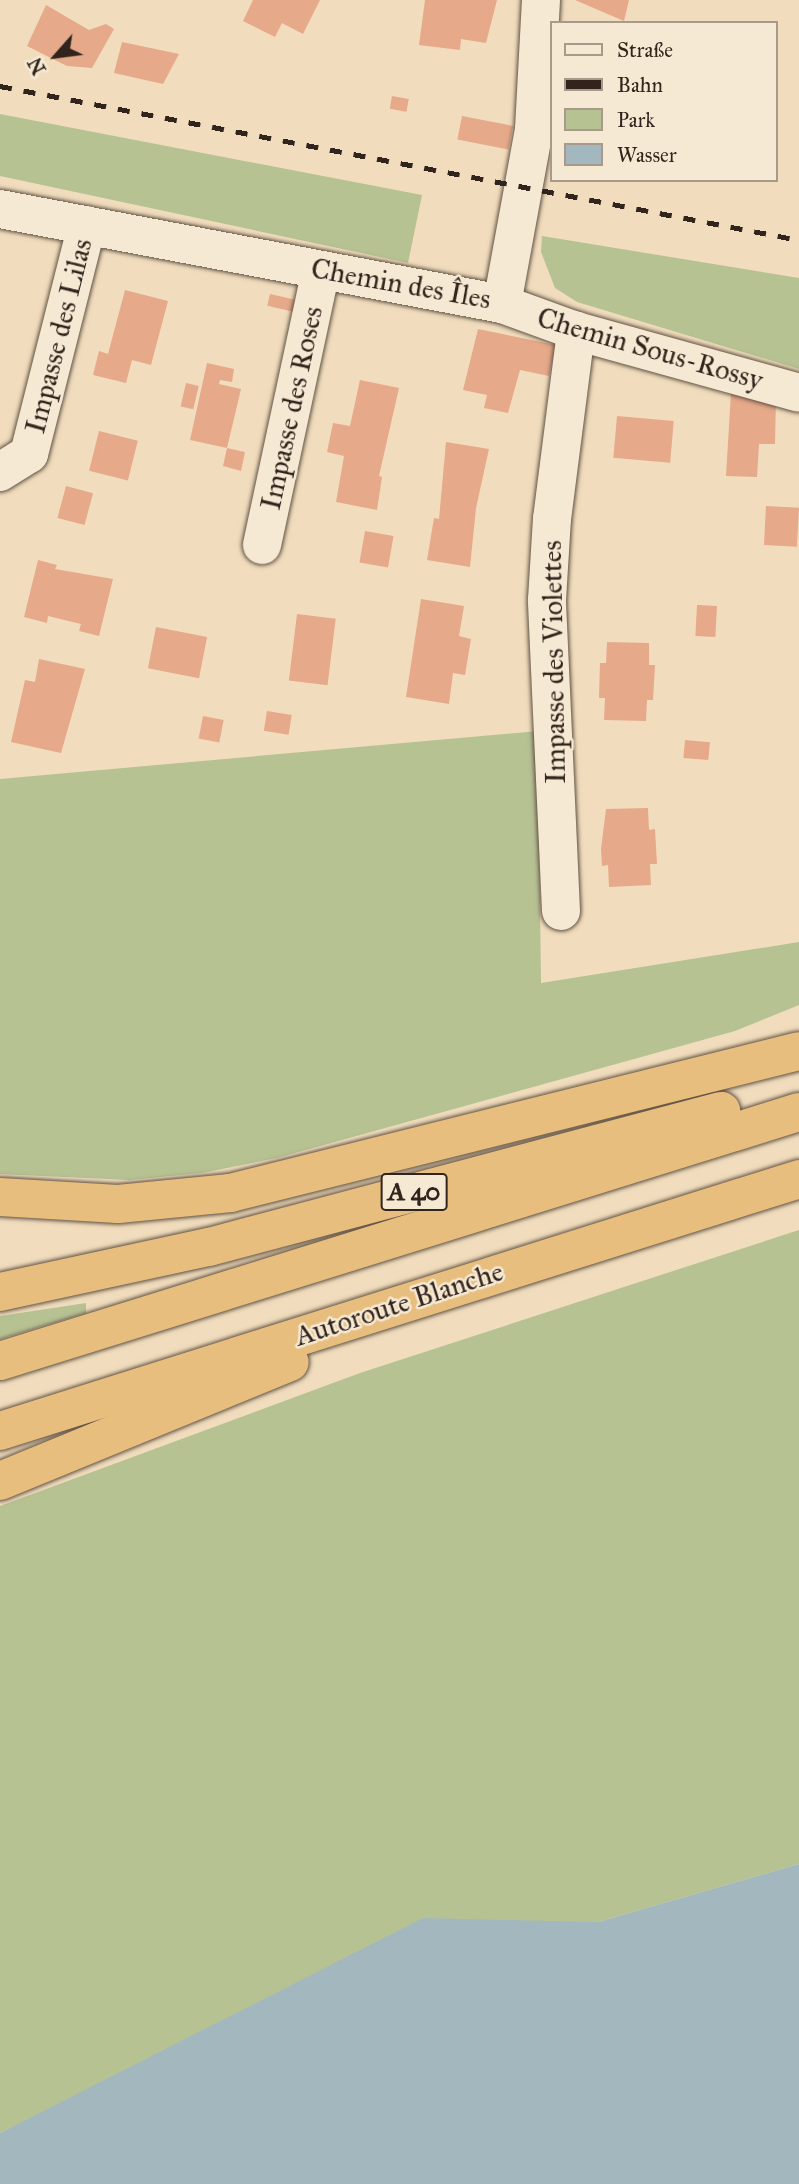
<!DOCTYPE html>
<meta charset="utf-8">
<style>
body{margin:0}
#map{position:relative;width:799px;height:2184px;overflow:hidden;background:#f1ddbd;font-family:"IM FELL Great Primer",serif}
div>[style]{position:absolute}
.green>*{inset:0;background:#b7c293}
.water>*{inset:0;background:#a2b8be}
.building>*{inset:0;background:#e6a989;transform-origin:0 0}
.roads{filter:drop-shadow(0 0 2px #615244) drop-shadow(0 0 2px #615244)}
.street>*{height:38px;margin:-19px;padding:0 19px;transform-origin:19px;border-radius:19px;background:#f6e9d4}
.highway>*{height:38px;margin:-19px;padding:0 19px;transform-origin:19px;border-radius:19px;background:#e8be7e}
.rail>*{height:5px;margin-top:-2.5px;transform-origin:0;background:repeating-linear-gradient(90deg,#31241c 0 12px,transparent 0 24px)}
span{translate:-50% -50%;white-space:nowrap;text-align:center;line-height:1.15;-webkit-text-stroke:5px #f6e9d4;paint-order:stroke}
.shield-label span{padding:2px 5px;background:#f6e9d4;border:2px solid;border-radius:5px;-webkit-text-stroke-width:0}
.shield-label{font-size:26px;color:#31241c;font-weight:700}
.street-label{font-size:28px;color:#31241c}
.legend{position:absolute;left:550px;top:21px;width:228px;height:161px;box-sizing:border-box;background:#f6e9d4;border:2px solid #a79a8a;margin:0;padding:9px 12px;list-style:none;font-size:21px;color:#31241c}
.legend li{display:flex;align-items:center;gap:14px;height:35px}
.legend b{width:35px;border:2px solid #a79a8a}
.north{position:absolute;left:21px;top:21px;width:70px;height:70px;-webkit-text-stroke:5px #f6e9d4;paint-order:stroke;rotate:242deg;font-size:19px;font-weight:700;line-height:28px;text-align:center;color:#31241c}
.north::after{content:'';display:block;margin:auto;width:24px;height:32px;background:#31241c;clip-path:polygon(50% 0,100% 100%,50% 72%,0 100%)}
</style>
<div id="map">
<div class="green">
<i style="clip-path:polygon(0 114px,422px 195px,408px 263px,0 176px)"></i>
<i style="clip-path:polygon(542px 236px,799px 278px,799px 369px,577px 302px,555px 288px,541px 252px)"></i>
<i style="clip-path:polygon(538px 731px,541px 983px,799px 942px,799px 1005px,735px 1031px,277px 1158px,202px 1173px,129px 1180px,0 1174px,0 779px)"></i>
<i style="clip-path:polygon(799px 1230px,799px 1864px,598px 1922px,530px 1923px,75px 2097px,0 2133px,0 1506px,360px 1373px)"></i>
<i style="clip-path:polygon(86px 1303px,86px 1313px,0 1339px,0 1316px)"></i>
</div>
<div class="water">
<i style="clip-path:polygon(799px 1864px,799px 2184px,0 2184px,0 2133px,423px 1918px,598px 1922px)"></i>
</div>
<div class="building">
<i style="clip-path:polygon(253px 0,320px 0,303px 34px,282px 23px,275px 37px,243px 21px)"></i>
<i style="clip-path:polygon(425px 0,497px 0,486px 43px,461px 39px,460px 50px,419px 45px)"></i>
<i style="clip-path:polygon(575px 0,629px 0,624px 21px)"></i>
<i style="clip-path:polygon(46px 5px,89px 30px,106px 24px,114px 29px,92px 68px,67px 66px,27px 46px)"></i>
<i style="clip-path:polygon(122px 42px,179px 54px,163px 84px,114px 73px)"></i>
<i style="left:392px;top:96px;width:17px;height:13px;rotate:10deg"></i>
<i style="left:462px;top:116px;width:52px;height:24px;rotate:11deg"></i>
<i style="clip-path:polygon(125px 290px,168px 301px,151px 365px,132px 360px,126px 383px,93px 375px,99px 351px,108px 354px)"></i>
<i style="left:270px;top:294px;width:28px;height:12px;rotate:13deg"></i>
<i style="clip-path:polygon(478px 329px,556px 345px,549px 376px,520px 370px,508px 413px,484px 408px,487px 395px,463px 390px)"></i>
<i style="clip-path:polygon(207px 363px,234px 369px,232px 382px,220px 380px,219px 384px,241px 389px,227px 448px,245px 452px,241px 471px,223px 466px,227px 448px,190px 440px)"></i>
<i style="clip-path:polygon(360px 380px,399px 388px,379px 476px,382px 477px,377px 510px,336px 502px,344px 456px,327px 452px,333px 423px,350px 426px)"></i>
<i style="left:186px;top:383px;width:13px;height:24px;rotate:13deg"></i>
<i style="clip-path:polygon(731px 392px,776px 396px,775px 444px,759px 444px,757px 477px,726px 476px)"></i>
<i style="left:617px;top:416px;width:57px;height:42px;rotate:5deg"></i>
<i style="left:99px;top:431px;width:40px;height:41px;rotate:14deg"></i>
<i style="clip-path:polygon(446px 442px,489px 449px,476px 508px,470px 567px,427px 560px,434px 518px,439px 519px)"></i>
<i style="left:66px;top:486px;width:28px;height:33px;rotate:15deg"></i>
<i style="left:766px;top:506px;width:33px;height:39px;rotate:3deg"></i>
<i style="left:365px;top:531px;width:29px;height:32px;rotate:10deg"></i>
<i style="clip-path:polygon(38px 560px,57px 565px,55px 569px,113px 579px,99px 636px,79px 631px,81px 624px,48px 616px,47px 623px,24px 617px)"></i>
<i style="clip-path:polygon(421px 599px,464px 606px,459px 636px,471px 639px,465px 675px,453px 673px,449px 704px,406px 697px)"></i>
<i style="left:697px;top:605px;width:20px;height:31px;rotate:3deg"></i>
<i style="left:297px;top:614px;width:39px;height:67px;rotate:7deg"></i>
<i style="left:156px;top:627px;width:52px;height:42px;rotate:11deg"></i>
<i style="clip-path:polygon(607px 642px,649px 643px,649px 665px,655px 665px,653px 700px,647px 700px,646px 721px,604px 720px,605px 698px,599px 698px,600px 663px,606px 663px)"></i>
<i style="clip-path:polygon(39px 659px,85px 669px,61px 753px,11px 742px,25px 680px,35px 682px)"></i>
<i style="left:267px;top:711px;width:25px;height:20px;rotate:9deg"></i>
<i style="left:203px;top:716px;width:21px;height:23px;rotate:11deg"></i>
<i style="left:685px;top:740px;width:25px;height:18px;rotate:5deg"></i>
<i style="clip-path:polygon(648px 808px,649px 830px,655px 829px,657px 864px,650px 864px,651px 885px,609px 887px,608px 865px,602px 866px,601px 849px,606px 809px)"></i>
</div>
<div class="roads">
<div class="street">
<i style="left:0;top:209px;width:511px;rotate:10.72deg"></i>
<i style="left:502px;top:304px;width:178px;rotate:-79.6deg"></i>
<i style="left:534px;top:129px;width:129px;rotate:-86.9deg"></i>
<i style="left:502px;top:304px;width:79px;rotate:20deg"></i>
<i style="left:576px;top:331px;width:231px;rotate:15.5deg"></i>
<i style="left:0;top:472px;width:34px;rotate:-32deg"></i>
<i style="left:29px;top:454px;width:236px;rotate:-75.8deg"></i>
<i style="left:262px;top:545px;width:281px;rotate:-77.9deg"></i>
<i style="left:561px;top:911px;width:311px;rotate:-92.6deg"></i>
<i style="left:547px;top:600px;width:81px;rotate:-86.5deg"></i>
<i style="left:552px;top:519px;width:190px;rotate:-82.7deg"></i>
</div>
<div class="highway">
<i style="left:0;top:1197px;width:118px;rotate:3.4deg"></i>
<i style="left:118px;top:1204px;width:113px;rotate:-5.6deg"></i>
<i style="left:230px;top:1193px;width:586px;rotate:-14.01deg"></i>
<i style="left:0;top:1292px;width:214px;rotate:-12.2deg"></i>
<i style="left:209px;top:1247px;width:530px;rotate:-14.88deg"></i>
<i style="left:0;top:1361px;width:837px;rotate:-17.31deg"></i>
<i style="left:0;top:1431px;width:838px;rotate:-17.5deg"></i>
<i style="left:0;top:1481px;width:313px;rotate:-22.3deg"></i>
</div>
</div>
<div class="rail">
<i style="left:0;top:86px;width:814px;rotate:10.91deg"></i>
</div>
<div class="shield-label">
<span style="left:414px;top:1192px">A 40</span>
</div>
<div class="street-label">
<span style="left:401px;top:284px;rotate:10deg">Chemin des Îles</span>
<span style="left:59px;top:336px;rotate:-76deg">Impasse des Lilas</span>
<span style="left:650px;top:349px;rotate:16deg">Chemin Sous-Rossy</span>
<span style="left:292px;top:408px;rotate:-78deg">Impasse des Roses</span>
<span style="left:554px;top:662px;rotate:-91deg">Impasse des Violettes</span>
<span style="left:399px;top:1304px;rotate:-18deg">Autoroute Blanche</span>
</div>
<ul class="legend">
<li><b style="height:9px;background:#f6e9d4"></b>Straße</li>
<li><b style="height:9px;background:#31241c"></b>Bahn</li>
<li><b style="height:19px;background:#b7c293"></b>Park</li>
<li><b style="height:19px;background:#a2b8be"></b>Wasser</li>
</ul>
<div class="north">N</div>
</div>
